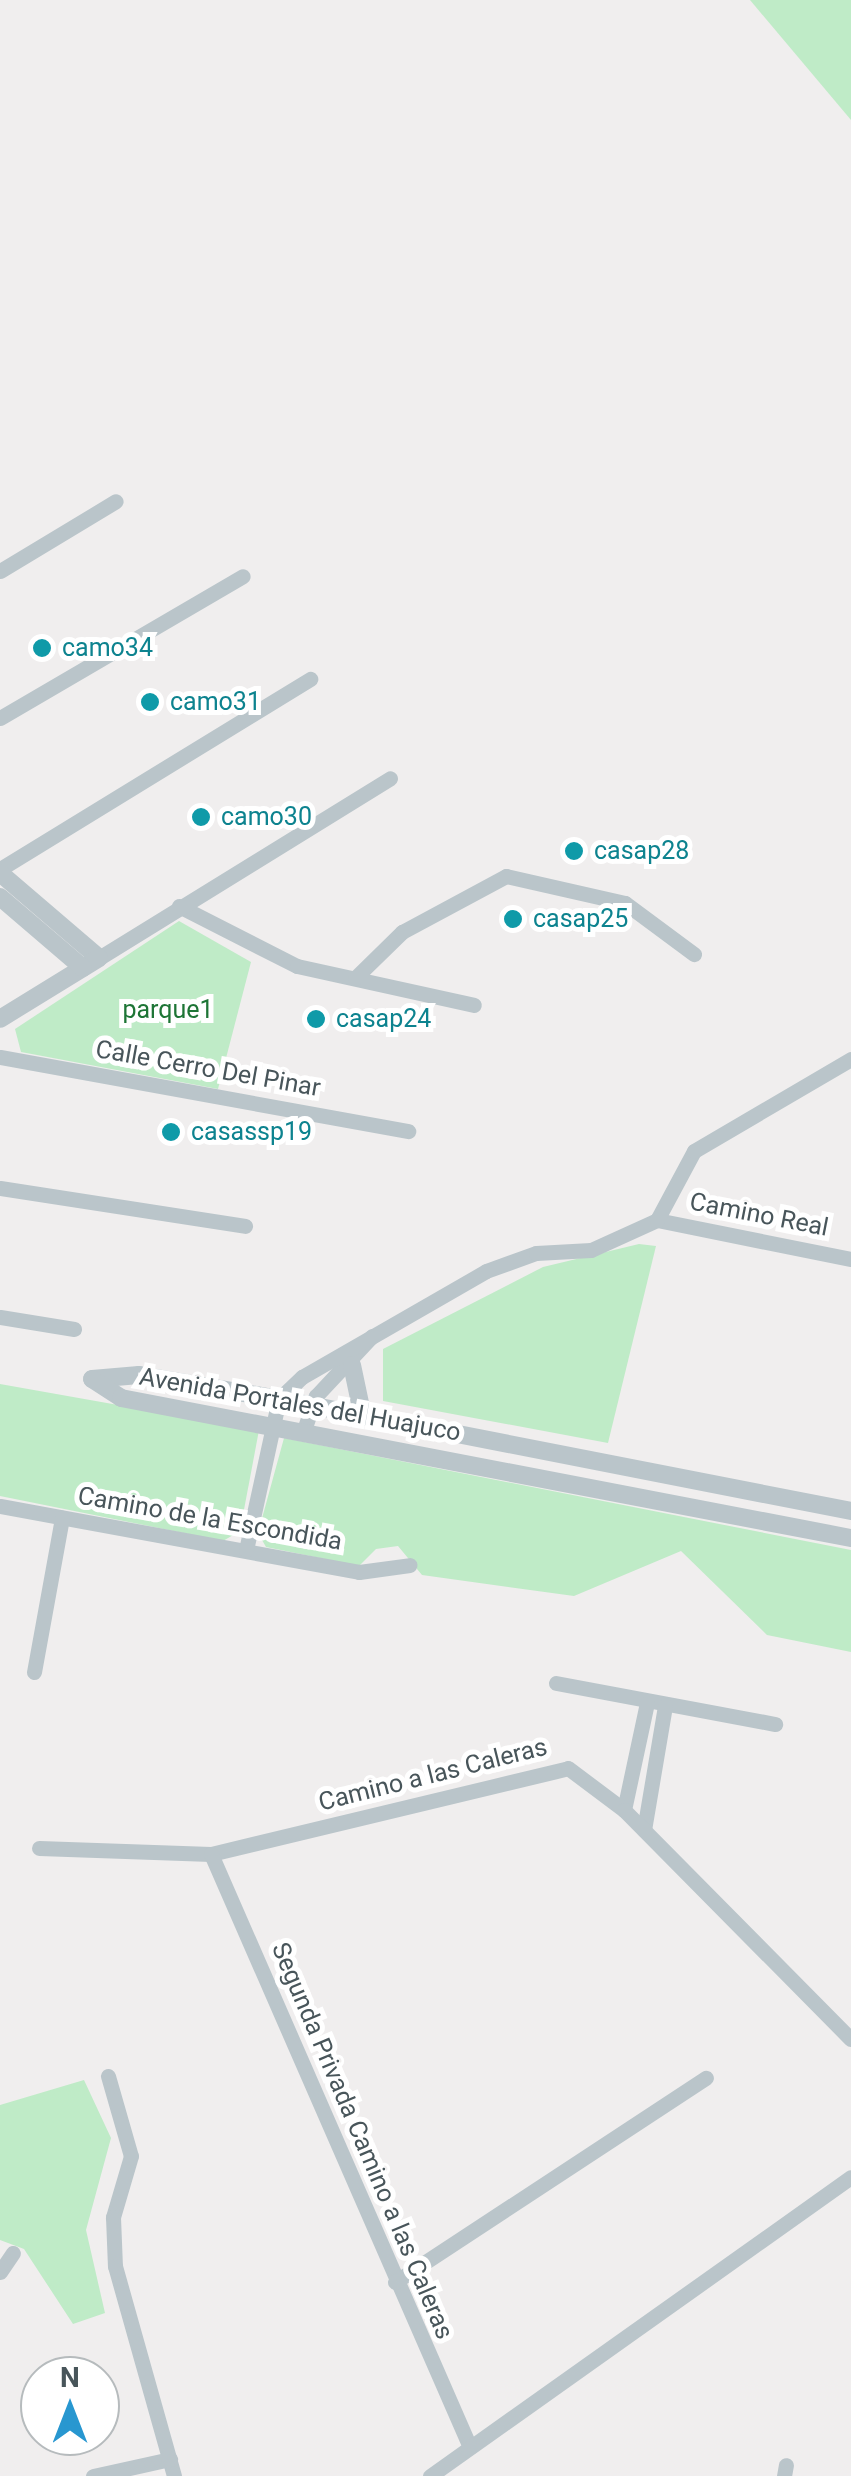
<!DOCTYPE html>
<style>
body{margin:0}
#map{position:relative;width:851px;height:2476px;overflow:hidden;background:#f0eeee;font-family:Roboto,sans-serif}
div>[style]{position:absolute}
.green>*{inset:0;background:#bfebc7}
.minor>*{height:15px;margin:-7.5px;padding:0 7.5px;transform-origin:7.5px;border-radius:7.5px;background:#bac5ca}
.tertiary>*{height:18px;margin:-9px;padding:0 9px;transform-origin:9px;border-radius:9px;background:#bac5ca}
.dots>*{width:28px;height:28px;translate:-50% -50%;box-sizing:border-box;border:5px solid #fff;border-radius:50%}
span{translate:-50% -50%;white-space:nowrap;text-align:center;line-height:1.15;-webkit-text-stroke:10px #fff;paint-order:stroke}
.culture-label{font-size:25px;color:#0d838f}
.left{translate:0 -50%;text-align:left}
.park-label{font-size:25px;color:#1e7536}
.street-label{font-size:25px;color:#48555a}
.north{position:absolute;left:20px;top:2356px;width:100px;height:100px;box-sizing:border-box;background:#fff;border:2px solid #b6bbbd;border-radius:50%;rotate:0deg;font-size:28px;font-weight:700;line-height:40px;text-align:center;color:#48555a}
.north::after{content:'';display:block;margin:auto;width:35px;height:45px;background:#2897d0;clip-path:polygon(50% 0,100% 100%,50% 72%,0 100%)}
</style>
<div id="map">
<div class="green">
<i style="clip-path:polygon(750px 0,851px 0,851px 120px)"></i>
<i style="clip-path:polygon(179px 921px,251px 962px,218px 1089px,21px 1052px,15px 1029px)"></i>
<i style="clip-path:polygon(639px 1244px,656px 1246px,608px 1443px,383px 1401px,383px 1349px,543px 1267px)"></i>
<i style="clip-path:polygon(0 1384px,259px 1430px,240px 1531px,223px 1541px,0 1496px)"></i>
<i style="clip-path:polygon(284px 1438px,851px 1550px,851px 1652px,767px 1635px,681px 1551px,574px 1596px,422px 1575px,398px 1546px,376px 1549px,359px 1566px,266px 1547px,258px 1533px)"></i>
<i style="clip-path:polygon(84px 2080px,111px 2138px,86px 2230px,105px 2313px,73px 2324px,24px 2249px,0 2240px,0 2105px)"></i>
</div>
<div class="minor">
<i style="left:0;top:571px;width:135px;rotate:-31.1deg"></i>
<i style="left:0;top:718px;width:281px;rotate:-30.3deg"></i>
<i style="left:0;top:869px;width:364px;rotate:-31.5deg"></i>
<i style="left:179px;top:906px;width:132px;rotate:27deg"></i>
<i style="left:297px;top:966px;width:181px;rotate:12.4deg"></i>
<i style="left:99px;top:958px;width:342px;rotate:-31.7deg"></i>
<i style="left:355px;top:978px;width:66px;rotate:-44.4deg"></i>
<i style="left:402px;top:932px;width:118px;rotate:-28.3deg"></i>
<i style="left:506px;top:876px;width:122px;rotate:12.8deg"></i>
<i style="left:625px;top:903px;width:86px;rotate:36.5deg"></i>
<i style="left:0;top:1057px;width:415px;rotate:10.3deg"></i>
<i style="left:0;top:1188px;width:248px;rotate:8.8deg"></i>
<i style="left:657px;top:1220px;width:198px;rotate:11.4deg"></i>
<i style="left:0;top:1317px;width:75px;rotate:9.2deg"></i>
<i style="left:304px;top:1430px;width:36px;rotate:-71deg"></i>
<i style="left:316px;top:1396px;width:82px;rotate:-47deg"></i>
<i style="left:0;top:1506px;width:365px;rotate:10.4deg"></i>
<i style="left:359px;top:1572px;width:51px;rotate:-7.8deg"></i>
<i style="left:246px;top:1550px;width:155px;rotate:-77.7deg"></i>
<i style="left:279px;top:1399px;width:32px;rotate:-44deg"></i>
<i style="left:302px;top:1377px;width:212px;rotate:-29.9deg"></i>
<i style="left:486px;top:1271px;width:53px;rotate:-19.8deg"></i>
<i style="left:536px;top:1253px;width:55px;rotate:-3.1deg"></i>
<i style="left:591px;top:1250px;width:72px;rotate:-24.4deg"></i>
<i style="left:657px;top:1220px;width:78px;rotate:-61.8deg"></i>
<i style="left:694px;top:1151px;width:182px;rotate:-30.4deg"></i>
<i style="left:34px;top:1672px;width:157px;rotate:-79.7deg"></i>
<i style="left:556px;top:1683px;width:223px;rotate:10.6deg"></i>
<i style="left:624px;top:1810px;width:109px;rotate:-77.9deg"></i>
<i style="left:644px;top:1830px;width:126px;rotate:-80.4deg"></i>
<i style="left:39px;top:1848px;width:172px;rotate:2deg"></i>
<i style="left:211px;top:1854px;width:367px;rotate:-13.5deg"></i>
<i style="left:568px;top:1768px;width:70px;rotate:36.9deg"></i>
<i style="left:624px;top:1810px;width:322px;rotate:45.3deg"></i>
<i style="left:211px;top:1854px;width:647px;rotate:66.41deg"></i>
<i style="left:108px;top:2076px;width:83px;rotate:74deg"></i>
<i style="left:131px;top:2156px;width:64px;rotate:106.4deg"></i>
<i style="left:113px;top:2217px;width:49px;rotate:87.7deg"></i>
<i style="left:115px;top:2266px;width:218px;rotate:74.3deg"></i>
<i style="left:0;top:2272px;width:23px;rotate:-56deg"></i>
<i style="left:395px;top:2282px;width:372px;rotate:-33.3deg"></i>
<i style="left:93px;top:2476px;width:79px;rotate:-12.4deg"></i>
<i style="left:430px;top:2476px;width:516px;rotate:-35.38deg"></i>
<i style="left:784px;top:2476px;width:11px;rotate:-80deg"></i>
</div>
<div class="tertiary">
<i style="left:0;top:873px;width:130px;rotate:40.6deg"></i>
<i style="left:99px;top:958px;width:116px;rotate:148.4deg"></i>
<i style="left:0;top:897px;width:109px;rotate:40.5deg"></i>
<i style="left:352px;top:1365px;width:53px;rotate:78.1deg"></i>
<i style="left:851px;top:1511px;width:583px;rotate:-168.92deg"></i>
<i style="left:279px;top:1399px;width:142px;rotate:-170.3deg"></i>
<i style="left:139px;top:1375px;width:47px;rotate:175.1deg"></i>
<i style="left:92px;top:1379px;width:35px;rotate:33deg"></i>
<i style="left:121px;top:1398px;width:743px;rotate:10.86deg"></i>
</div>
<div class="dots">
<i style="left:42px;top:648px;background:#0f9aa8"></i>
<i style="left:150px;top:702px;background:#0f9aa8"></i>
<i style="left:201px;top:817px;background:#0f9aa8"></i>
<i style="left:574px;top:851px;background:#0f9aa8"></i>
<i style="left:513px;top:919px;background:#0f9aa8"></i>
<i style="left:316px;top:1019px;background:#0f9aa8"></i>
<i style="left:171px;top:1132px;background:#0f9aa8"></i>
</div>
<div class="culture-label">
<span class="left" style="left:62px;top:648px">camo34</span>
<span class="left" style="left:170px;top:702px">camo31</span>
<span class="left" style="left:221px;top:817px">camo30</span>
<span class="left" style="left:594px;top:851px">casap28</span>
<span class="left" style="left:533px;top:919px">casap25</span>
<span class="left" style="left:336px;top:1019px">casap24</span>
<span class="left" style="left:191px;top:1132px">casassp19</span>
</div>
<div class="park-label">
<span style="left:168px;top:1010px">parque1</span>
</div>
<div class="street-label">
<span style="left:208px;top:1069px;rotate:10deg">Calle Cerro Del Pinar</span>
<span style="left:759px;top:1215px;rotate:11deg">Camino Real</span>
<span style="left:300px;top:1405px;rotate:10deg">Avenida Portales del Huajuco</span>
<span style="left:210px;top:1519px;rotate:10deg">Camino de la Escondida</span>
<span style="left:433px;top:1775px;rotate:-14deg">Camino a las Caleras</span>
<span style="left:362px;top:2141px;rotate:67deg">Segunda Privada Camino a las Caleras</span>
</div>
<div class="north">N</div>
</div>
